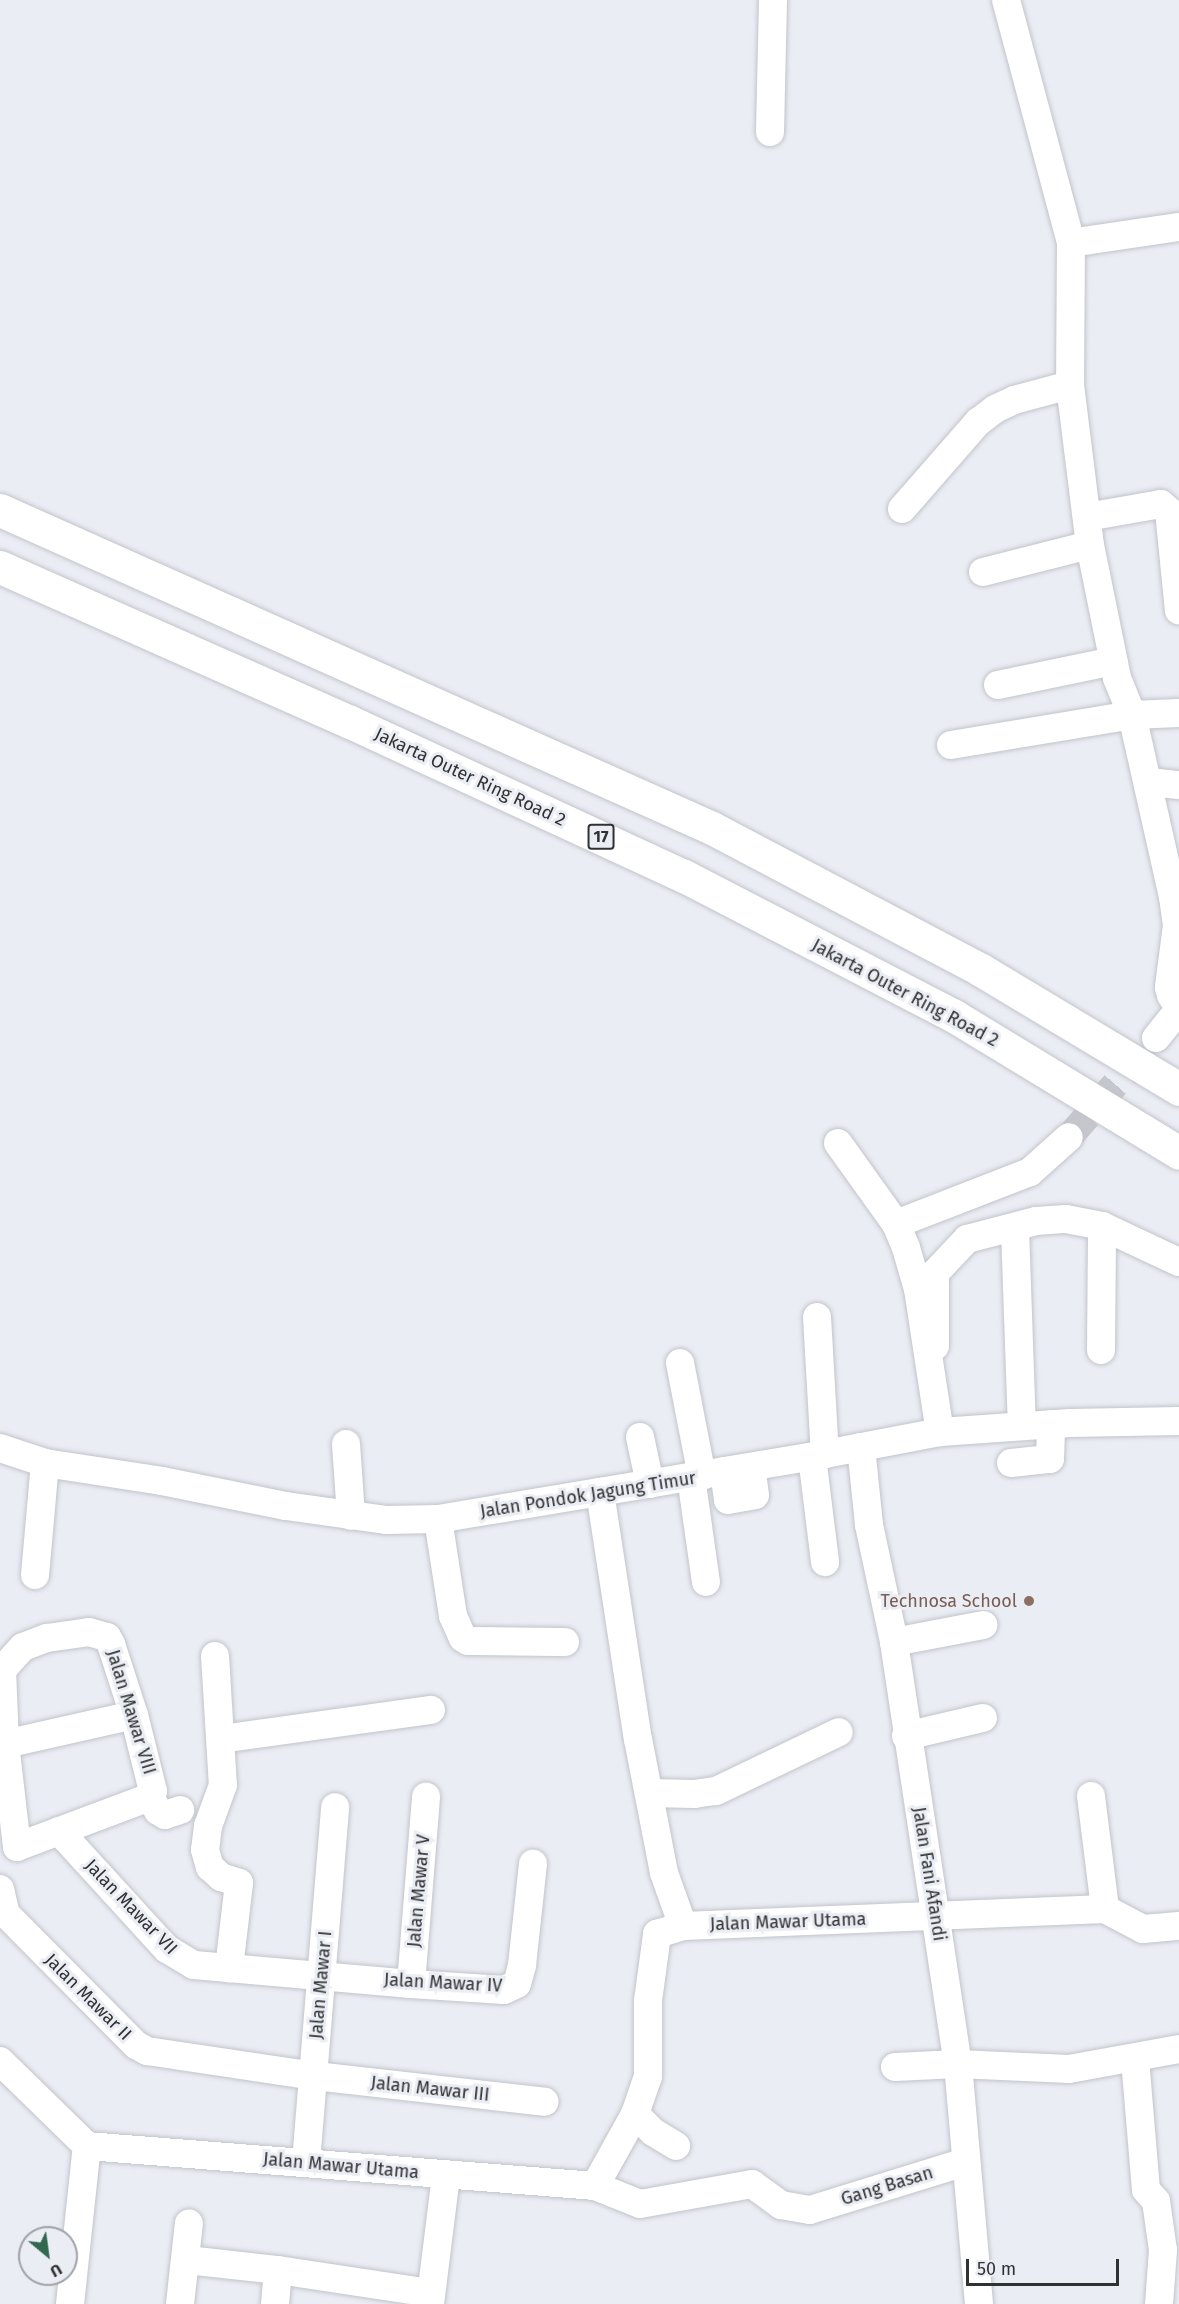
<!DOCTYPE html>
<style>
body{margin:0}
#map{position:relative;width:1179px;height:2304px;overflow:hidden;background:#ebedf4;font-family:"Fira Sans",sans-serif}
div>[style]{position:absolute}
.minor-tunnel>*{height:28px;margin-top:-14px;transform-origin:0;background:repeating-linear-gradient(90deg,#c6c7cd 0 28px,transparent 0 42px)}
.roads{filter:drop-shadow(0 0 2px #c2c4cb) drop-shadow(0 0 2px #c2c4cb)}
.minor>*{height:28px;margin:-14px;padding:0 14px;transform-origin:14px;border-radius:14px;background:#fff}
.highway>*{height:33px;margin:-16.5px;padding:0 16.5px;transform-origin:16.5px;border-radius:16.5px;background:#fff}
.dots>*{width:16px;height:16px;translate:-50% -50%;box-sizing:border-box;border:3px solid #ebedf4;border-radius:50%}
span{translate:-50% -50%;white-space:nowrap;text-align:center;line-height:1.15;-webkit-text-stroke:6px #ebedf4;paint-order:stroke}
.shield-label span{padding:2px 4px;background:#ebedf4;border:2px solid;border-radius:4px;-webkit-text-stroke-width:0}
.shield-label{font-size:16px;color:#303133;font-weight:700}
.street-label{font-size:18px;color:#303133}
.education-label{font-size:18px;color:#785e54}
.right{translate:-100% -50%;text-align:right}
.north{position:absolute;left:18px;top:2226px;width:60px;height:60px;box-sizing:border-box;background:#ebedf4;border:2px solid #a0a2a7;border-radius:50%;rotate:151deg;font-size:16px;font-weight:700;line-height:24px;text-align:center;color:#303133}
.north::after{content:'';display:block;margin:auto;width:21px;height:27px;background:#32684e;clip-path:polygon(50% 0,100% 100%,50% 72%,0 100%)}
.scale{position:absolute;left:966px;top:2259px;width:153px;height:27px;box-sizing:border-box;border:3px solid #303133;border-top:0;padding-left:8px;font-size:18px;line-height:21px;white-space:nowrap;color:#303133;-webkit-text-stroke:4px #ebedf4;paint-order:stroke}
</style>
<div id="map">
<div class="minor-tunnel">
<i style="left:1069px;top:1137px;width:132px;rotate:-48.7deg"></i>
</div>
<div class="roads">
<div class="minor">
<i style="left:1006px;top:0;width:252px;rotate:75deg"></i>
<i style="left:770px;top:132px;width:132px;rotate:-88.7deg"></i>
<i style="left:1179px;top:227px;width:109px;rotate:171.6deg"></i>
<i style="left:1071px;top:243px;width:142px;rotate:90.4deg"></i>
<i style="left:1070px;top:385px;width:161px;rotate:82.9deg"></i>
<i style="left:1090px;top:545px;width:136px;rotate:78.5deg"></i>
<i style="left:1117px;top:678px;width:40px;rotate:68deg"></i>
<i style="left:1132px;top:715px;width:187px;rotate:77.3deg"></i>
<i style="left:1173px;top:897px;width:28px;rotate:82deg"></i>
<i style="left:1177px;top:925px;width:63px;rotate:97.4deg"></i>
<i style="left:1169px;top:987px;width:8px;rotate:76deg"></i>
<i style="left:1171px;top:995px;width:15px;rotate:58deg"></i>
<i style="left:902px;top:509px;width:116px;rotate:-48.9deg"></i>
<i style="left:978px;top:422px;width:21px;rotate:-37deg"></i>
<i style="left:995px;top:409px;width:21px;rotate:-25deg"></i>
<i style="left:1014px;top:400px;width:58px;rotate:-15deg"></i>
<i style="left:1087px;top:517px;width:75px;rotate:-10deg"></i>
<i style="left:1161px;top:504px;width:11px;rotate:41deg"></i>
<i style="left:1169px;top:511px;width:100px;rotate:84.3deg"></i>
<i style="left:983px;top:572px;width:110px;rotate:-14.2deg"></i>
<i style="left:998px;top:685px;width:118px;rotate:-11.7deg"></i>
<i style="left:951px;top:745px;width:183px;rotate:-9.4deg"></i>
<i style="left:1132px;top:715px;width:47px;rotate:-2.4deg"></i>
<i style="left:1149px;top:782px;width:30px;rotate:6deg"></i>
<i style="left:1156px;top:1038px;width:36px;rotate:-51deg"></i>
<i style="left:838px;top:1143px;width:100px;rotate:54.4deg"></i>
<i style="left:896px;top:1224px;width:26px;rotate:67deg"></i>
<i style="left:906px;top:1248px;width:43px;rotate:73.7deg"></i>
<i style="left:918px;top:1289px;width:145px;rotate:81.3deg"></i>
<i style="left:896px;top:1224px;width:144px;rotate:-21.2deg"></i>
<i style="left:1030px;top:1172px;width:52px;rotate:-41.9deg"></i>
<i style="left:1015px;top:1229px;width:196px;rotate:88deg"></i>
<i style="left:817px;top:1317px;width:137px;rotate:86.7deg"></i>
<i style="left:935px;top:1346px;width:73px;rotate:-90deg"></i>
<i style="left:935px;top:1273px;width:47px;rotate:-46.7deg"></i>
<i style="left:967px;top:1239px;width:71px;rotate:-14.6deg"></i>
<i style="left:1036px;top:1221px;width:30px;rotate:-4deg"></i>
<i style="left:1066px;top:1219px;width:37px;rotate:11deg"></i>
<i style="left:1102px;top:1226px;width:85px;rotate:25.1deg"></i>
<i style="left:1101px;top:1350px;width:124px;rotate:-89.5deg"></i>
<i style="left:680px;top:1363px;width:115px;rotate:79deg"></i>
<i style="left:640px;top:1437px;width:48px;rotate:78deg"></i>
<i style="left:346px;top:1444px;width:72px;rotate:86deg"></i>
<i style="left:861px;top:1447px;width:78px;rotate:84.1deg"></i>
<i style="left:869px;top:1525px;width:120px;rotate:77.9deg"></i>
<i style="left:894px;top:1642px;width:427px;rotate:81.4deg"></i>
<i style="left:958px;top:2064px;width:241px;rotate:85deg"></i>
<i style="left:0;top:1448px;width:47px;rotate:18.4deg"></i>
<i style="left:45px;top:1463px;width:118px;rotate:8.7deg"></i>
<i style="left:162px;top:1481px;width:126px;rotate:11.4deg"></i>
<i style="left:286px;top:1506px;width:102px;rotate:7.9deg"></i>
<i style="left:387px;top:1520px;width:51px;rotate:-1.1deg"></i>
<i style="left:438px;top:1519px;width:392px;rotate:-9.5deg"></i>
<i style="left:825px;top:1454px;width:117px;rotate:-10.8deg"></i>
<i style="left:940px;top:1432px;width:130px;rotate:-4deg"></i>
<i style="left:1070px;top:1423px;width:109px;rotate:-1.1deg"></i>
<i style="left:812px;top:1457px;width:106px;rotate:82.9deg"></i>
<i style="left:1011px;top:1463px;width:39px;rotate:-6deg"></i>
<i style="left:1050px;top:1459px;width:35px;rotate:-88deg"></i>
<i style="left:724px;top:1471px;width:29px;rotate:82deg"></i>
<i style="left:728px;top:1500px;width:27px;rotate:-10deg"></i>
<i style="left:755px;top:1495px;width:28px;rotate:-98deg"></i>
<i style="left:691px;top:1477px;width:106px;rotate:81.9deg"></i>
<i style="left:600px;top:1492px;width:250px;rotate:81.3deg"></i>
<i style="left:638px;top:1739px;width:136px;rotate:79deg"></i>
<i style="left:664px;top:1873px;width:56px;rotate:70.3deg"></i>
<i style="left:438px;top:1519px;width:98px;rotate:81.2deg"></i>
<i style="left:453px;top:1616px;width:24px;rotate:66deg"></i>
<i style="left:463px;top:1638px;width:6px;rotate:31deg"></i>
<i style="left:468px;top:1641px;width:97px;rotate:0.6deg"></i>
<i style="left:35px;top:1575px;width:112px;rotate:-84.9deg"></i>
<i style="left:89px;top:1632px;width:19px;rotate:16deg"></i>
<i style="left:107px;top:1637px;width:8px;rotate:60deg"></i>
<i style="left:111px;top:1644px;width:75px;rotate:72.1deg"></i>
<i style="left:134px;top:1715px;width:78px;rotate:76deg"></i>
<i style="left:153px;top:1791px;width:7px;rotate:117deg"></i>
<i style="left:150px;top:1797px;width:142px;rotate:159.4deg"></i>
<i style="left:17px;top:1847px;width:104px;rotate:-96.6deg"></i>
<i style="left:5px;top:1744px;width:74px;rotate:-92.3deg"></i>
<i style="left:2px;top:1670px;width:31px;rotate:-48deg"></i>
<i style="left:23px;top:1647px;width:26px;rotate:-21deg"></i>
<i style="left:47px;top:1638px;width:42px;rotate:-8.1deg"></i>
<i style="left:894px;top:1642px;width:91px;rotate:-10.8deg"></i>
<i style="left:215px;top:1656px;width:129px;rotate:86.5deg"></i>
<i style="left:223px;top:1785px;width:44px;rotate:110.1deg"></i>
<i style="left:208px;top:1826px;width:24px;rotate:97deg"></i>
<i style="left:205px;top:1850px;width:18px;rotate:74deg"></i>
<i style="left:210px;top:1867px;width:15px;rotate:42deg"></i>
<i style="left:221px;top:1877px;width:19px;rotate:18deg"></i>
<i style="left:239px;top:1883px;width:86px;rotate:96.7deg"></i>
<i style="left:906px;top:1736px;width:79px;rotate:-13.2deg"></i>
<i style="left:221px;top:1739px;width:212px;rotate:-7.9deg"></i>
<i style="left:5px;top:1744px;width:132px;rotate:-12.7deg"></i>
<i style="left:649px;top:1793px;width:45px;rotate:1.3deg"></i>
<i style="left:694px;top:1794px;width:22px;rotate:-8deg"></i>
<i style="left:716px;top:1791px;width:136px;rotate:-25.6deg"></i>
<i style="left:1091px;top:1796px;width:114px;rotate:82.9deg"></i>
<i style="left:150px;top:1797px;width:16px;rotate:60deg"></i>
<i style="left:158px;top:1811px;width:8px;rotate:30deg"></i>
<i style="left:165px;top:1815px;width:16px;rotate:-18deg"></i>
<i style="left:59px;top:1831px;width:139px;rotate:47.6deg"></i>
<i style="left:153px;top:1934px;width:21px;rotate:47deg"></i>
<i style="left:167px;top:1949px;width:31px;rotate:31deg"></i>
<i style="left:194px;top:1965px;width:218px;rotate:5deg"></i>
<i style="left:411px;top:1984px;width:93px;rotate:3.7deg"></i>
<i style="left:504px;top:1990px;width:14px;rotate:-25deg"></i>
<i style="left:517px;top:1984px;width:20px;rotate:-75deg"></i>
<i style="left:522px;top:1965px;width:102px;rotate:-83.8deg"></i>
<i style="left:0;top:1889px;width:26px;rotate:77deg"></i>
<i style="left:6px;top:1914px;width:185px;rotate:45.2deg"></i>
<i style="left:136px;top:2045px;width:13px;rotate:29deg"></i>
<i style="left:147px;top:2051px;width:170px;rotate:8.5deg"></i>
<i style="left:315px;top:2076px;width:231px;rotate:6.4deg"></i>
<i style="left:411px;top:1984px;width:188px;rotate:-85.4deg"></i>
<i style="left:1135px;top:2059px;width:131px;rotate:85.2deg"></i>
<i style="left:1146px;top:2190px;width:15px;rotate:48deg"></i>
<i style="left:1156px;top:2201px;width:49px;rotate:81.9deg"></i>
<i style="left:1163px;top:2250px;width:54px;rotate:94.2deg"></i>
<i style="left:0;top:2061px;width:122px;rotate:44.3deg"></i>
<i style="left:895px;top:2067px;width:63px;rotate:-2.7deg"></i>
<i style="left:958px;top:2064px;width:111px;rotate:2.6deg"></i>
<i style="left:1069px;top:2069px;width:112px;rotate:-10.3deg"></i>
<i style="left:635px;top:2114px;width:25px;rotate:45deg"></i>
<i style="left:653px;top:2132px;width:27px;rotate:31deg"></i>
<i style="left:87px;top:2146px;width:510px;rotate:4.5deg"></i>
<i style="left:595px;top:2186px;width:48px;rotate:21.8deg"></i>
<i style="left:640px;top:2204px;width:114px;rotate:-10.1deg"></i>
<i style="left:752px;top:2184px;width:36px;rotate:36deg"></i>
<i style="left:781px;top:2205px;width:29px;rotate:10deg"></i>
<i style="left:810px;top:2210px;width:162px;rotate:-17.2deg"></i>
<i style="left:306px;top:2162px;width:356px;rotate:-85.3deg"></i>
<i style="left:595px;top:2186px;width:82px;rotate:-60.9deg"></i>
<i style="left:635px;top:2114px;width:39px;rotate:-71deg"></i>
<i style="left:648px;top:2077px;width:76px;rotate:-90deg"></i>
<i style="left:648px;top:2001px;width:68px;rotate:-82.3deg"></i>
<i style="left:657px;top:1934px;width:27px;rotate:-17deg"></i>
<i style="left:683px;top:1926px;width:422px;rotate:-2.3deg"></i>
<i style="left:1105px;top:1909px;width:43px;rotate:27.8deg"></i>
<i style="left:1143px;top:1929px;width:36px;rotate:-5deg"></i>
<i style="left:187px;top:2260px;width:92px;rotate:6.3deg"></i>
<i style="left:278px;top:2270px;width:154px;rotate:8.6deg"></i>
<i style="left:70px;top:2304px;width:159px;rotate:-83.9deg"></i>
<i style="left:180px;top:2304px;width:81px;rotate:-83.7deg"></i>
<i style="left:275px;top:2304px;width:34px;rotate:-85deg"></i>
<i style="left:430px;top:2304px;width:130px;rotate:-82.9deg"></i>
</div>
<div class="highway">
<i style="left:0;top:510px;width:780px;rotate:24.07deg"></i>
<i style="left:712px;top:828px;width:304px;rotate:27.8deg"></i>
<i style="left:981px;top:970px;width:231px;rotate:31deg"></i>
<i style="left:0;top:567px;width:383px;rotate:23.9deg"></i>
<i style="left:350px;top:722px;width:368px;rotate:24.8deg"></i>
<i style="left:684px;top:876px;width:304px;rotate:27.4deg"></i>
<i style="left:954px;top:1016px;width:263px;rotate:31.3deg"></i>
</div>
</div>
<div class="dots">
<i style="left:1029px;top:1601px;background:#8d6e63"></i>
</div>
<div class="shield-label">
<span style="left:601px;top:837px">17</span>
</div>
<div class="street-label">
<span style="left:470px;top:777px;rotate:25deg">Jakarta Outer Ring Road 2</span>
<span style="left:905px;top:993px;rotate:28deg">Jakarta Outer Ring Road 2</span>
<span style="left:588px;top:1495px;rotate:-9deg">Jalan Pondok Jagung Timur</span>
<span style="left:131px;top:1712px;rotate:73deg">Jalan Mawar VIII</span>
<span style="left:929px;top:1874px;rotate:81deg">Jalan Fani Afandi</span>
<span style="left:419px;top:1891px;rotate:-85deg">Jalan Mawar V</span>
<span style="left:131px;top:1907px;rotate:46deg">Jalan Mawar VII</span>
<span style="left:788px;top:1922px;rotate:-2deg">Jalan Mawar Utama</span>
<span style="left:443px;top:1983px;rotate:3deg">Jalan Mawar IV</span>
<span style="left:321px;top:1985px;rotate:-85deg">Jalan Mawar I</span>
<span style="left:88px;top:1997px;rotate:45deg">Jalan Mawar II</span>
<span style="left:430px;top:2089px;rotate:6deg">Jalan Mawar III</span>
<span style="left:341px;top:2166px;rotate:5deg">Jalan Mawar Utama</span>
<span style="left:887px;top:2186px;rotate:-17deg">Gang Basan</span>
</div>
<div class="education-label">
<span class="right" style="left:1017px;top:1601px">Technosa School</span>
</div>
<div class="north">U</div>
<div class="scale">50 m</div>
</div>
